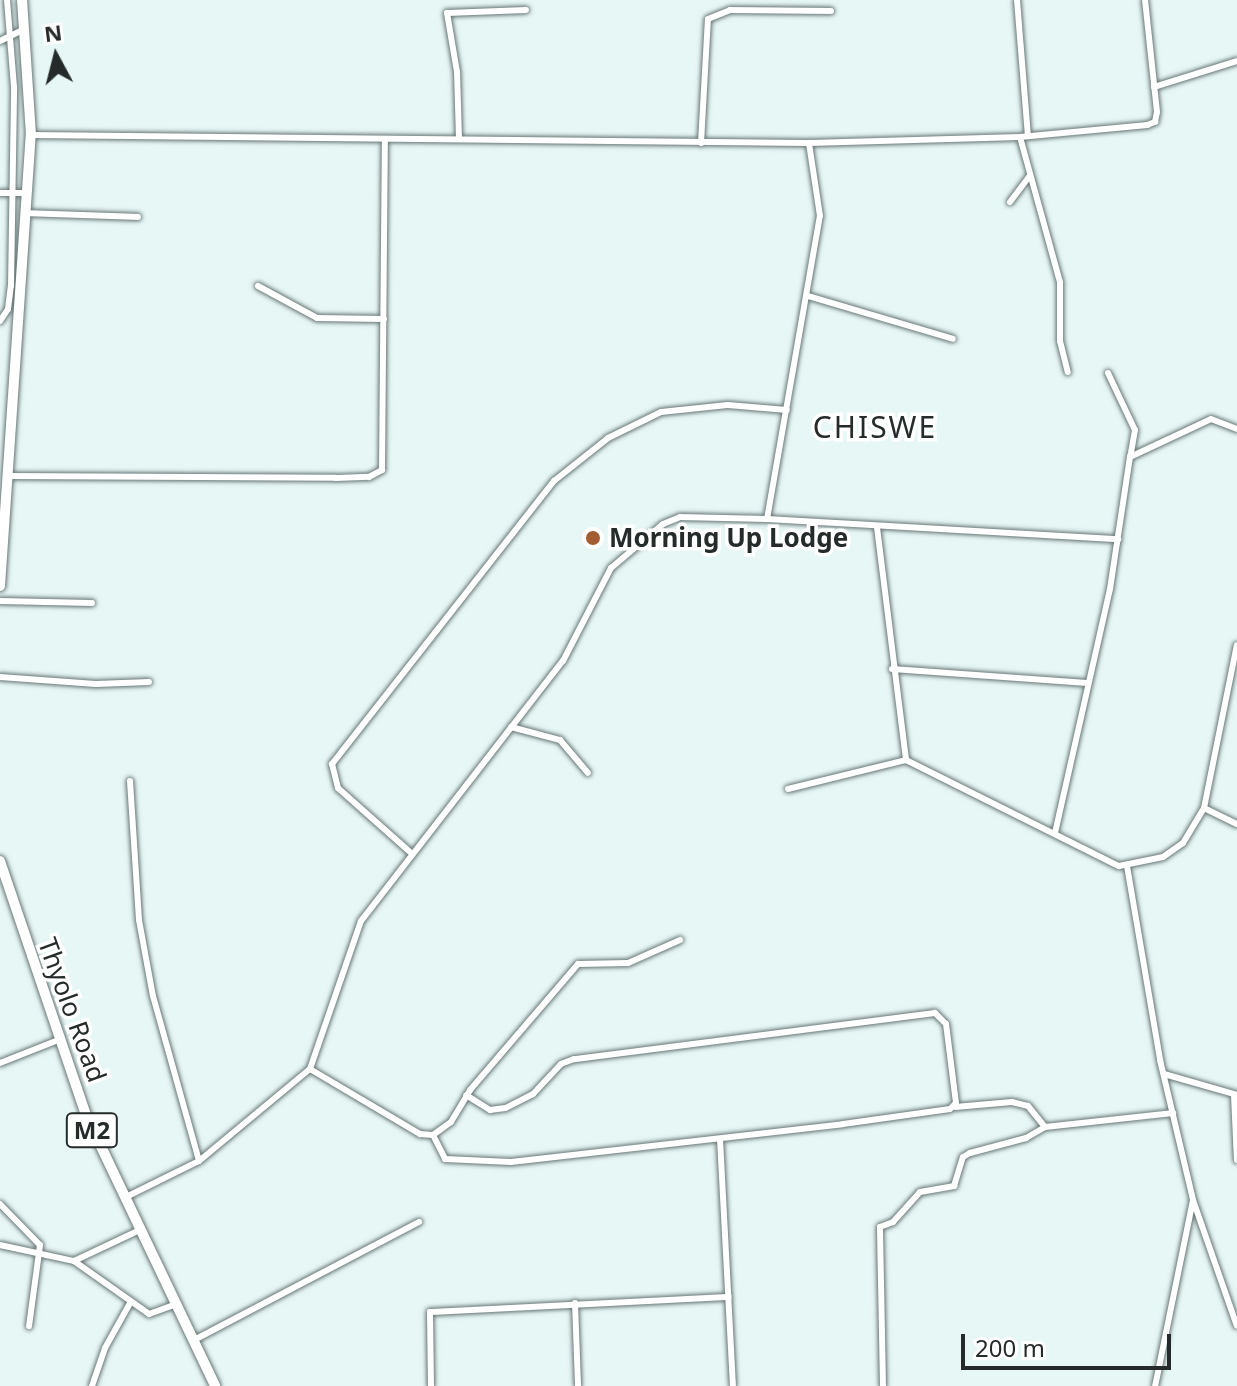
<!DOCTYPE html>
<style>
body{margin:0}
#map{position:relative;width:1237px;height:1386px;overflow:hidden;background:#e7f7f6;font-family:"Noto Sans",sans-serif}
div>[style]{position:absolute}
.roads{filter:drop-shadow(0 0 2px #687776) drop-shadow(0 0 2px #687776)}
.minor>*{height:6px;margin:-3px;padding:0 3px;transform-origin:3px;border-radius:3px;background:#fff}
.trunk>*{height:10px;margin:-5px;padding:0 5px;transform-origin:5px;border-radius:5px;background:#fff}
.dots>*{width:22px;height:22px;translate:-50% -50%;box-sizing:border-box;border:4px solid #fff;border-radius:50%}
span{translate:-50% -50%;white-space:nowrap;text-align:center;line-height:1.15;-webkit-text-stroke:7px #fff;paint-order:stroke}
.shield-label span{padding:2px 6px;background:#fff;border:2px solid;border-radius:6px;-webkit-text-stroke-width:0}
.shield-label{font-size:24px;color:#242b2a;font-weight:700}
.poi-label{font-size:26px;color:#242b2a;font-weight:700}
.left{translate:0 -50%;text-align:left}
.street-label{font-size:26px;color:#242b2a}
.quarter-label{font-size:30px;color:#242b2a;letter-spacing:2px}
.north{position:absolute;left:16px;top:16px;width:80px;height:80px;-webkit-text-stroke:6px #fff;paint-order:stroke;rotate:353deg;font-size:22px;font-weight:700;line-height:32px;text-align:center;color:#242b2a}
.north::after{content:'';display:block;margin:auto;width:28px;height:36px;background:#242b2a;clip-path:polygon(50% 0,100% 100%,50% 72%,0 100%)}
.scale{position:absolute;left:961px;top:1334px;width:210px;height:36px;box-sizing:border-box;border:4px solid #242b2a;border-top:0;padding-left:10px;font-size:24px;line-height:28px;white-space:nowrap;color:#242b2a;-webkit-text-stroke:6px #fff;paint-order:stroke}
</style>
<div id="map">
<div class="roads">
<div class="minor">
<i style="left:1017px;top:0;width:136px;rotate:85.4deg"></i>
<i style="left:0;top:41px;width:28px;rotate:-26deg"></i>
<i style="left:1154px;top:87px;width:87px;rotate:-17.4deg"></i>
<i style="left:31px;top:135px;width:778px;rotate:0.59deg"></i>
<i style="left:809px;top:143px;width:211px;rotate:-1.6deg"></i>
<i style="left:1020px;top:137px;width:128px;rotate:-5.4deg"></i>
<i style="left:1147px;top:125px;width:9px;rotate:-21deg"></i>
<i style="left:1155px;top:122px;width:10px;rotate:-79deg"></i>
<i style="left:1157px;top:112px;width:113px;rotate:-96.1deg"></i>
<i style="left:1020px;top:137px;width:150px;rotate:74.6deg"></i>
<i style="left:1060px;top:282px;width:59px;rotate:90deg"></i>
<i style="left:1060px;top:341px;width:32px;rotate:76deg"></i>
<i style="left:459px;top:139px;width:67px;rotate:-91.7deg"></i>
<i style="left:457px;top:72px;width:60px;rotate:-99.6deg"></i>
<i style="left:447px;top:13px;width:79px;rotate:-2.2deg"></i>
<i style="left:701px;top:143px;width:124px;rotate:-86.8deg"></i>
<i style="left:708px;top:19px;width:24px;rotate:-22deg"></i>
<i style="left:730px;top:10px;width:101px;rotate:0.6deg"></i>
<i style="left:0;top:193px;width:27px"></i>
<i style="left:1010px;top:202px;width:31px;rotate:-53deg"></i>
<i style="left:26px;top:213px;width:112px;rotate:2deg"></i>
<i style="left:258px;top:286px;width:67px;rotate:28.5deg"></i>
<i style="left:317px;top:318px;width:67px;rotate:0.9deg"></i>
<i style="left:808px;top:296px;width:151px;rotate:16.5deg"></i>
<i style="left:0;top:321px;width:14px;rotate:-56deg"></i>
<i style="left:8px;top:309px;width:23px;rotate:-83deg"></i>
<i style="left:11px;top:286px;width:199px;rotate:-89.1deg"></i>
<i style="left:14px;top:87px;width:87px;rotate:-94.6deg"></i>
<i style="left:1108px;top:373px;width:63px;rotate:64.7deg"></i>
<i style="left:1135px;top:430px;width:27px;rotate:100deg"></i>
<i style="left:8px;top:476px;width:328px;rotate:0.3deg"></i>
<i style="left:336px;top:478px;width:33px;rotate:-2deg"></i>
<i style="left:369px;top:477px;width:15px;rotate:-28deg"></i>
<i style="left:382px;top:470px;width:330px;rotate:-89.5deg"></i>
<i style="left:767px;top:519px;width:308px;rotate:-80.1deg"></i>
<i style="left:820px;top:216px;width:74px;rotate:-98.6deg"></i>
<i style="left:877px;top:527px;width:235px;rotate:82.9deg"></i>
<i style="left:0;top:601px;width:92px;rotate:1.2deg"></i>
<i style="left:892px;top:669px;width:196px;rotate:4.1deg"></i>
<i style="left:0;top:677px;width:96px;rotate:4.2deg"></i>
<i style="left:96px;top:684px;width:53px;rotate:-2.2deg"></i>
<i style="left:511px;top:727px;width:51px;rotate:14.9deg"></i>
<i style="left:560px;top:740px;width:43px;rotate:49.7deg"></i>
<i style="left:906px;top:760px;width:238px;rotate:26.5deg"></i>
<i style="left:1119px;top:866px;width:45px;rotate:-11.6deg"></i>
<i style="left:1163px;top:857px;width:24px;rotate:-35deg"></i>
<i style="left:1183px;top:843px;width:41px;rotate:-59deg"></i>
<i style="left:1204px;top:808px;width:166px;rotate:-78.6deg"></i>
<i style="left:130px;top:781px;width:139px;rotate:86.3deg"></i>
<i style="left:139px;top:920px;width:77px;rotate:79.6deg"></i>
<i style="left:153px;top:996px;width:171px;rotate:74.4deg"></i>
<i style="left:788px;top:789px;width:122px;rotate:-13.8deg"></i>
<i style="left:1204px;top:808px;width:37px;rotate:26deg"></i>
<i style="left:1055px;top:833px;width:250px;rotate:-77.3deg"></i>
<i style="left:1110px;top:589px;width:134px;rotate:-81.4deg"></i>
<i style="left:1130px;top:457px;width:89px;rotate:-25.1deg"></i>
<i style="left:1211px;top:419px;width:28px;rotate:21deg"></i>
<i style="left:410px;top:852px;width:96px;rotate:-138.4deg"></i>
<i style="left:338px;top:788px;width:25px;rotate:-104deg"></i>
<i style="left:332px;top:764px;width:360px;rotate:-51.9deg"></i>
<i style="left:554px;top:481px;width:69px;rotate:-38.5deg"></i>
<i style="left:608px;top:438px;width:59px;rotate:-26.1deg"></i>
<i style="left:661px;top:412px;width:67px;rotate:-6deg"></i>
<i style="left:728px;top:405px;width:59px;rotate:4.8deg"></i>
<i style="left:1127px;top:866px;width:197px;rotate:80.3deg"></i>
<i style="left:1160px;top:1060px;width:144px;rotate:76.7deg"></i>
<i style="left:1193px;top:1200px;width:190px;rotate:101.5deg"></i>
<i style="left:0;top:1063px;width:62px;rotate:-21.6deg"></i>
<i style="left:310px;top:1069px;width:128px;rotate:30.6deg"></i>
<i style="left:420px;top:1134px;width:13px;rotate:4deg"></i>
<i style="left:433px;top:1135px;width:22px;rotate:-36deg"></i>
<i style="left:451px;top:1122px;width:37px;rotate:-59deg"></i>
<i style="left:470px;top:1090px;width:166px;rotate:-49.4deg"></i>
<i style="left:578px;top:964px;width:50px;rotate:-1.1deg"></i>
<i style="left:628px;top:963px;width:57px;rotate:-23.9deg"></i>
<i style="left:1164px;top:1074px;width:76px;rotate:16deg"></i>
<i style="left:1234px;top:1095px;width:65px;rotate:87.4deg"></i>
<i style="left:955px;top:1107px;width:57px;rotate:-5deg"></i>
<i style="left:1012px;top:1102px;width:16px;rotate:14deg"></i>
<i style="left:1028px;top:1106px;width:27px;rotate:51deg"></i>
<i style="left:433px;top:1135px;width:27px;rotate:63deg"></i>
<i style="left:445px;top:1159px;width:66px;rotate:2.6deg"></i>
<i style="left:511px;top:1162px;width:334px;rotate:-6.5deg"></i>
<i style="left:843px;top:1124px;width:108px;rotate:-8deg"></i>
<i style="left:950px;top:1109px;width:8px;rotate:-45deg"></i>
<i style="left:956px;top:1103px;width:80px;rotate:-97.2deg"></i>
<i style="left:946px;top:1024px;width:16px;rotate:-135deg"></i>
<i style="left:935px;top:1013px;width:364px;rotate:172.7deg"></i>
<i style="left:574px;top:1059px;width:14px;rotate:159deg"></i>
<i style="left:561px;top:1064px;width:41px;rotate:133deg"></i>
<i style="left:533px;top:1094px;width:31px;rotate:153deg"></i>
<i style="left:505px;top:1108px;width:15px;rotate:172deg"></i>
<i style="left:490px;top:1110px;width:28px;rotate:-148deg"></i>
<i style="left:720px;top:1139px;width:247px;rotate:87deg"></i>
<i style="left:126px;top:1197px;width:81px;rotate:-26.3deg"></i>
<i style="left:199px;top:1161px;width:144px;rotate:-39.7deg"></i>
<i style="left:310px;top:1069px;width:157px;rotate:-71deg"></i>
<i style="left:361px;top:921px;width:329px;rotate:-52.2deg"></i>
<i style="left:563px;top:661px;width:105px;rotate:-62.7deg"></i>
<i style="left:611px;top:568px;width:68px;rotate:-40.2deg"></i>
<i style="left:663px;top:524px;width:18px;rotate:-22deg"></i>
<i style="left:680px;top:517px;width:87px;rotate:1.3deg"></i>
<i style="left:767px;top:519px;width:352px;rotate:3.3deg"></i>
<i style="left:1193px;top:1200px;width:133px;rotate:70.8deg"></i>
<i style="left:0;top:1204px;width:57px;rotate:45.7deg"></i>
<i style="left:40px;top:1245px;width:82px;rotate:97.7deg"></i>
<i style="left:0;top:1245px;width:76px;rotate:12.2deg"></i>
<i style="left:74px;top:1261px;width:75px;rotate:-25.2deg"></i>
<i style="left:74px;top:1261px;width:92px;rotate:35.2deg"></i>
<i style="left:149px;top:1314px;width:29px;rotate:-20deg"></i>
<i style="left:575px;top:1303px;width:83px;rotate:87.9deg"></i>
<i style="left:196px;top:1339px;width:252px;rotate:-27.7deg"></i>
<i style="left:92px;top:1386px;width:40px;rotate:-71.1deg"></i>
<i style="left:105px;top:1348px;width:51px;rotate:-60.9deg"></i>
<i style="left:431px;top:1386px;width:74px;rotate:-90.8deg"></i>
<i style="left:430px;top:1312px;width:299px;rotate:-2.9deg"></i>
<i style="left:883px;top:1386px;width:159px;rotate:-91.1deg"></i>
<i style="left:880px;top:1227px;width:14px;rotate:-21deg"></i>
<i style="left:893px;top:1222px;width:40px;rotate:-48deg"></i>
<i style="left:920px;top:1192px;width:35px;rotate:-10deg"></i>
<i style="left:954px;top:1186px;width:30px;rotate:-73deg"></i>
<i style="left:963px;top:1157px;width:8px;rotate:-30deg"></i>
<i style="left:970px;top:1153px;width:58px;rotate:-15deg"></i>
<i style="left:1026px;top:1138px;width:22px;rotate:-30deg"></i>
<i style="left:1045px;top:1127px;width:129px;rotate:-6.2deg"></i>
</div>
<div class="trunk">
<i style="left:0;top:586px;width:452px;rotate:-86.1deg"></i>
<i style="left:31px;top:135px;width:135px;rotate:-93.8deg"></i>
<i style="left:0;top:861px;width:268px;rotate:71.3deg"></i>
<i style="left:86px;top:1115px;width:300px;rotate:64.5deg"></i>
</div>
</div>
<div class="dots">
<i style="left:593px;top:538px;background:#a25e30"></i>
</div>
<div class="shield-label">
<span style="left:92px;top:1130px">M2</span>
</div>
<div class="poi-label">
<span class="left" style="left:609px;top:538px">Morning Up Lodge</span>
</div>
<div class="street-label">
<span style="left:72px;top:1010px;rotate:70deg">Thyolo Road</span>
</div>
<div class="quarter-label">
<span style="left:875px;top:427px">CHISWE</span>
</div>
<div class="north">N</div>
<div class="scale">200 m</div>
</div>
